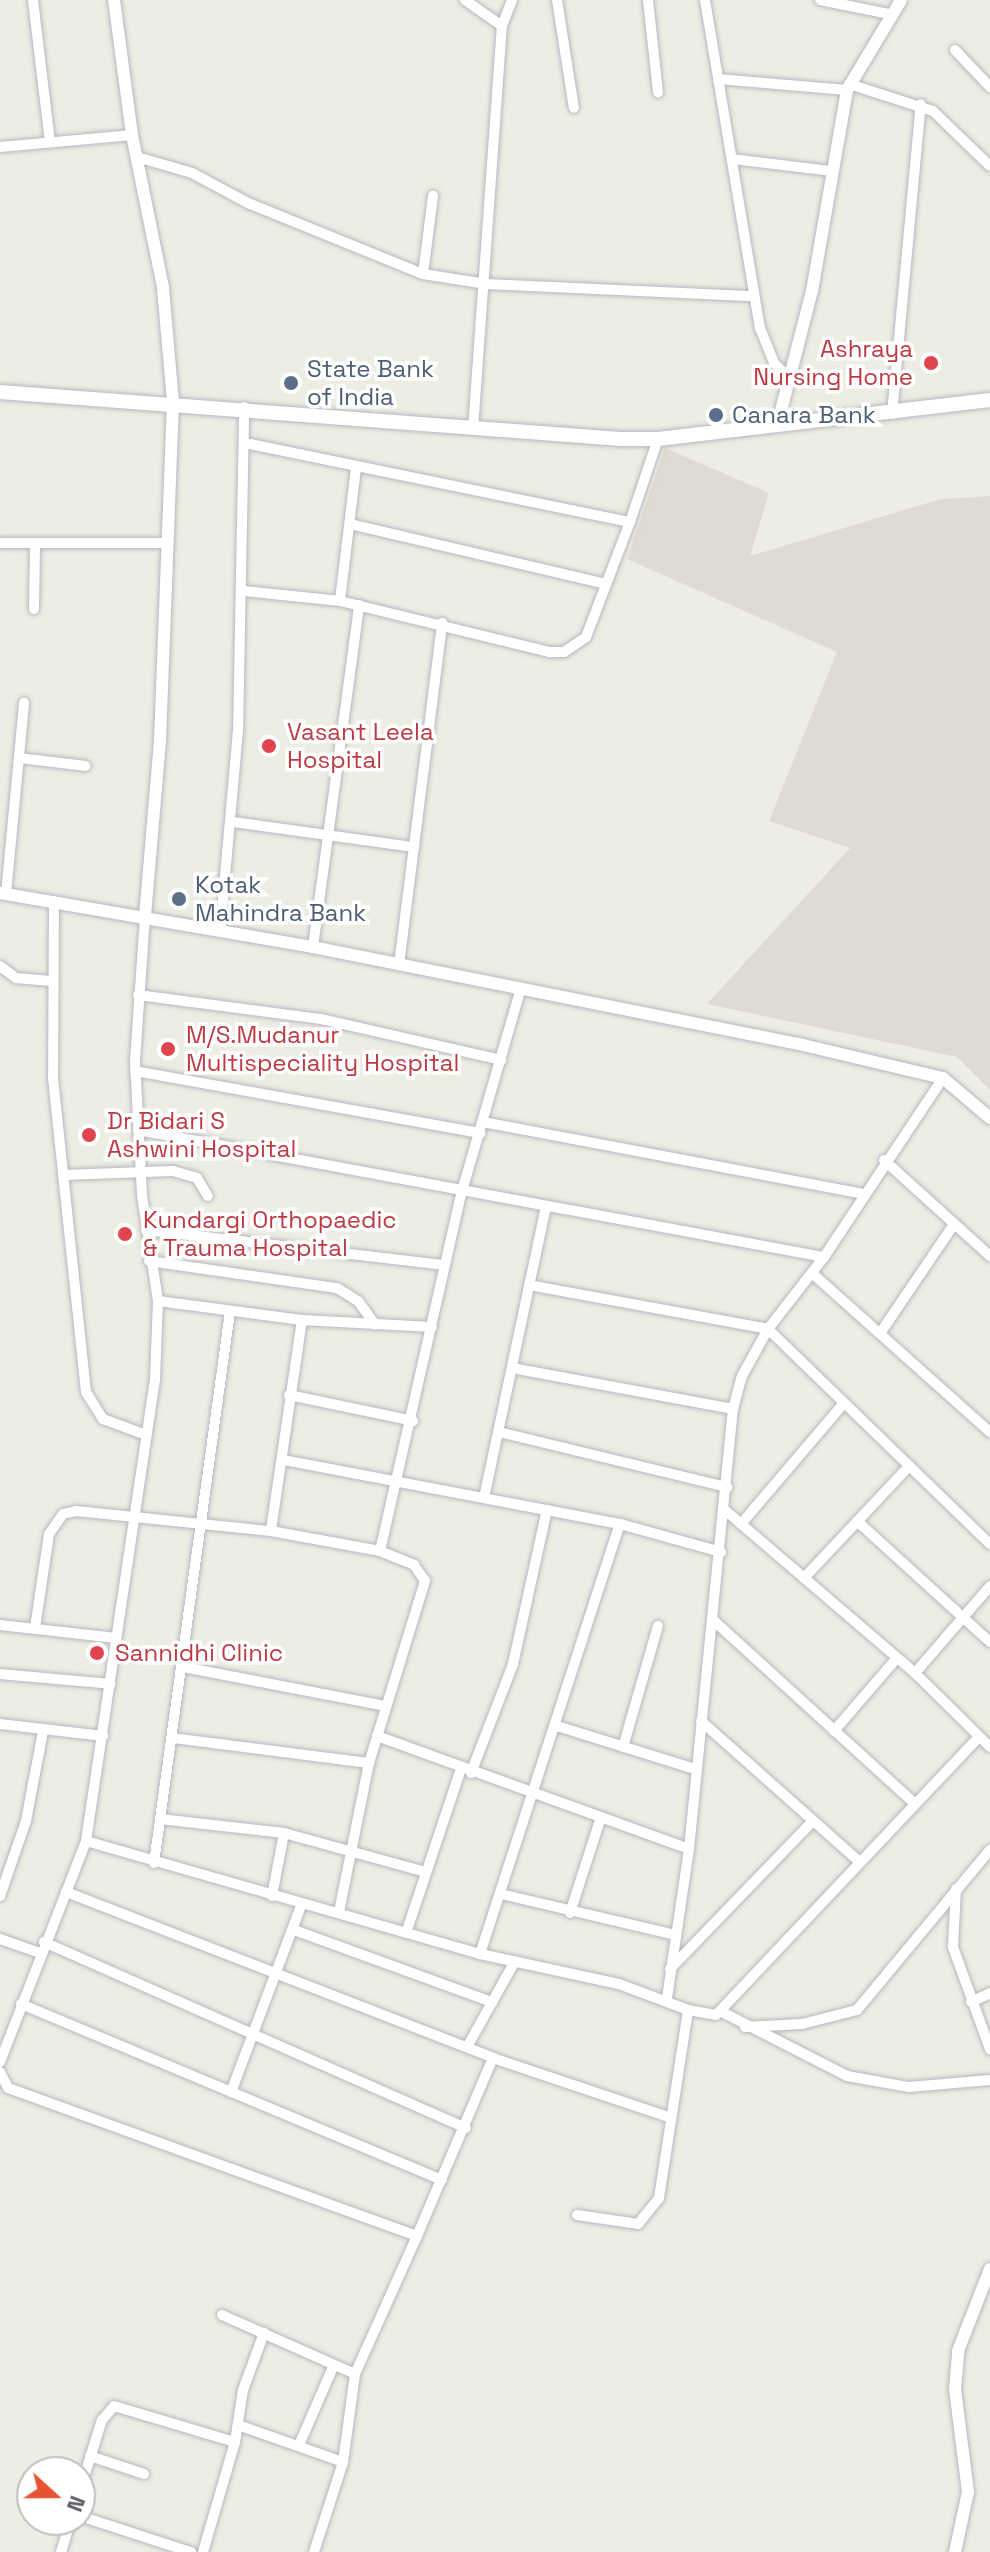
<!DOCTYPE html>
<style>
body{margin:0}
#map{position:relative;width:990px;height:2552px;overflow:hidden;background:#eeede4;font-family:"Space Grotesk",sans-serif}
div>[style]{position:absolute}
.education>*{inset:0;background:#dedcd2}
.roads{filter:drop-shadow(0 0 2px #b6b8be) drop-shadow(0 0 2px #b6b8be)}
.minor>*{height:10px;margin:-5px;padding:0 5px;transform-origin:5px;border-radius:5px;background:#fff}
.tertiary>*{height:12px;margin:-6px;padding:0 6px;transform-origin:6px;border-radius:6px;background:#fff}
.secondary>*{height:14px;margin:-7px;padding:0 7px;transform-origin:7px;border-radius:7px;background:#fff}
.dots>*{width:22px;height:22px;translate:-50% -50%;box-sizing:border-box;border:4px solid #fff;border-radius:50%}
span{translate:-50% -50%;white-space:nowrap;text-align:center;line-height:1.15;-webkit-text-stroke:7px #fff;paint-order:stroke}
.health-label{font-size:24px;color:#be3a42}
.right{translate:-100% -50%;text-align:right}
.left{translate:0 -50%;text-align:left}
.service-label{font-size:24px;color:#4e5e75}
.north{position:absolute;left:16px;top:2456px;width:80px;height:80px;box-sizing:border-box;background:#fff;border:2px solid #bebfc1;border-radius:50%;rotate:111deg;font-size:22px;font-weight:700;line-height:32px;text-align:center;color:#5c5e64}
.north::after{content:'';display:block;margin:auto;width:28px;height:36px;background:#e75231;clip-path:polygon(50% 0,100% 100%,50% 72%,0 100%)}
</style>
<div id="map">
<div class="education">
<i style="clip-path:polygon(665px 448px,769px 493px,750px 556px,941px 499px,990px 496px,990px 1090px,957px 1057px,707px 1004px,850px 848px,769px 821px,837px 652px,627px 559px)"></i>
</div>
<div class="roads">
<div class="minor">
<i style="left:33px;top:0;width:143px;rotate:83.2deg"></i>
<i style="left:465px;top:0;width:45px;rotate:35.1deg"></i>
<i style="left:557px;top:0;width:109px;rotate:81.1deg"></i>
<i style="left:648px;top:0;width:93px;rotate:83.8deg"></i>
<i style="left:705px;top:0;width:333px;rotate:80.5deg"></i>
<i style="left:760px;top:328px;width:38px;rotate:68deg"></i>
<i style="left:774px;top:363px;width:18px;rotate:45deg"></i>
<i style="left:820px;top:0;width:70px;rotate:11.5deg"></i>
<i style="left:955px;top:50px;width:51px;rotate:46.6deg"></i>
<i style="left:718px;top:79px;width:129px;rotate:4.9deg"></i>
<i style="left:849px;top:84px;width:88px;rotate:17.8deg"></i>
<i style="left:933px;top:111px;width:79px;rotate:44deg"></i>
<i style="left:0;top:147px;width:133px;rotate:-5.2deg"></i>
<i style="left:137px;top:157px;width:57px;rotate:16.2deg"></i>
<i style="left:192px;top:173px;width:64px;rotate:28.2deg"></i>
<i style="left:248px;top:203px;width:189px;rotate:22.1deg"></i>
<i style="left:423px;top:274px;width:64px;rotate:9deg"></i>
<i style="left:486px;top:284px;width:268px;rotate:2.6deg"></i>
<i style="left:732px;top:159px;width:100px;rotate:6.9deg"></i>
<i style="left:423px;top:274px;width:79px;rotate:-82.7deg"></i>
<i style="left:892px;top:414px;width:311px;rotate:-84.7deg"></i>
<i style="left:473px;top:429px;width:404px;rotate:-85.9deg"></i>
<i style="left:502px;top:26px;width:28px;rotate:-69deg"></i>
<i style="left:245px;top:443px;width:393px;rotate:11.6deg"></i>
<i style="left:630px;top:522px;width:88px;rotate:-71.4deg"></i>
<i style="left:356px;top:468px;width:134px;rotate:96.9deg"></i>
<i style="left:340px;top:601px;width:215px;rotate:13.7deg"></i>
<i style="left:549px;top:652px;width:15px"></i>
<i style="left:564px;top:652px;width:27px;rotate:-34deg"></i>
<i style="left:586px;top:637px;width:123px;rotate:-69.1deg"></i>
<i style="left:350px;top:524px;width:262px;rotate:13.2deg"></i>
<i style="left:0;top:543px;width:166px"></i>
<i style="left:244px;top:591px;width:97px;rotate:5.9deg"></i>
<i style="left:34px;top:609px;width:66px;rotate:-89.1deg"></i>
<i style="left:19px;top:758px;width:67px;rotate:6.8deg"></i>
<i style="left:233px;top:822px;width:183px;rotate:7.9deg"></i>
<i style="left:6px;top:894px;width:192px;rotate:-84.6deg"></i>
<i style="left:54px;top:901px;width:177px;rotate:90.3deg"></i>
<i style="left:53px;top:1078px;width:316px;rotate:84deg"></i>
<i style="left:86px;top:1392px;width:32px;rotate:58deg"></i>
<i style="left:103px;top:1419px;width:46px;rotate:20.4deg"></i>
<i style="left:220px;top:932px;width:201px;rotate:-84.9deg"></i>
<i style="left:238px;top:732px;width:325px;rotate:-88.9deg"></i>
<i style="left:313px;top:947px;width:345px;rotate:-82.3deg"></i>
<i style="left:399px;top:965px;width:345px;rotate:-82.8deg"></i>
<i style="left:0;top:966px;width:20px;rotate:37deg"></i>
<i style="left:16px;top:978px;width:35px;rotate:5deg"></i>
<i style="left:138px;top:995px;width:185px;rotate:7.5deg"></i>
<i style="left:321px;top:1019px;width:185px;rotate:12.8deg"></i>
<i style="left:135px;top:1071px;width:351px;rotate:10.2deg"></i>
<i style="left:483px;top:1122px;width:387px;rotate:10.7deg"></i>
<i style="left:138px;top:1130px;width:698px;rotate:10.49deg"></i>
<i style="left:884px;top:1160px;width:143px;rotate:42.2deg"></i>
<i style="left:63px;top:1175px;width:110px;rotate:-2.1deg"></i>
<i style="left:173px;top:1171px;width:25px;rotate:16deg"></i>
<i style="left:197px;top:1178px;width:21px;rotate:59deg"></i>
<i style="left:146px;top:1230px;width:301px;rotate:6.7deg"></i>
<i style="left:149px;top:1261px;width:190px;rotate:8.2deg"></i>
<i style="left:337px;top:1288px;width:25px;rotate:32deg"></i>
<i style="left:358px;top:1301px;width:29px;rotate:54deg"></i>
<i style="left:812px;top:1273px;width:239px;rotate:41.8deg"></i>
<i style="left:529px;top:1285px;width:243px;rotate:10.4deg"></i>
<i style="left:768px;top:1329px;width:309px;rotate:44.1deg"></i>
<i style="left:158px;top:1301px;width:145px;rotate:7.5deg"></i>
<i style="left:302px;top:1320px;width:213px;rotate:98.4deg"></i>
<i style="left:302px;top:1320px;width:130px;rotate:3.1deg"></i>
<i style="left:881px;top:1332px;width:130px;rotate:-55.9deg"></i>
<i style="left:512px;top:1368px;width:225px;rotate:10.5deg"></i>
<i style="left:289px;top:1395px;width:127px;rotate:11.8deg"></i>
<i style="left:499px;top:1432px;width:235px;rotate:13.6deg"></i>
<i style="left:284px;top:1460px;width:342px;rotate:10.8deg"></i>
<i style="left:620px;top:1524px;width:105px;rotate:15.5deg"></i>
<i style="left:484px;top:1498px;width:298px;rotate:-78deg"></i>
<i style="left:726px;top:1511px;width:249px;rotate:40.6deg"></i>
<i style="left:915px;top:1673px;width:115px;rotate:-49.2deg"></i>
<i style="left:857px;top:1521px;width:180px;rotate:42.3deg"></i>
<i style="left:741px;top:1524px;width:159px;rotate:-49.6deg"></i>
<i style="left:380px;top:1551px;width:369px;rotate:-77.2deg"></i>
<i style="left:462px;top:1191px;width:211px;rotate:-73.8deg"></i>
<i style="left:804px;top:1578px;width:154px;rotate:-46.8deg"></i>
<i style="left:713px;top:1620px;width:272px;rotate:42.3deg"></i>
<i style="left:0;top:1625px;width:117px;rotate:6.4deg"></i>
<i style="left:35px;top:1628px;width:95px;rotate:-81.5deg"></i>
<i style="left:49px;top:1534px;width:24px;rotate:-55deg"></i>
<i style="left:63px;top:1514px;width:13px;rotate:-13deg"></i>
<i style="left:76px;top:1511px;width:196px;rotate:5.9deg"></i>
<i style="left:271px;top:1531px;width:111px;rotate:10.4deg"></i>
<i style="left:380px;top:1551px;width:37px;rotate:22deg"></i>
<i style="left:414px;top:1565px;width:19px;rotate:55deg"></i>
<i style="left:425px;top:1581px;width:190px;rotate:107.1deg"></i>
<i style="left:369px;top:1763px;width:152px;rotate:101.4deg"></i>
<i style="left:183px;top:1667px;width:207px;rotate:10.9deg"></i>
<i style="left:915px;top:1673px;width:105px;rotate:44.6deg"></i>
<i style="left:0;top:1674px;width:111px;rotate:5.1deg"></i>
<i style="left:701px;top:1721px;width:213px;rotate:41.6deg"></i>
<i style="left:0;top:1724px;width:104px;rotate:6.6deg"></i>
<i style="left:557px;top:1726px;width:145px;rotate:17.3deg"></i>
<i style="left:834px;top:1731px;width:96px;rotate:-49.2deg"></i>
<i style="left:377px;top:1736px;width:332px;rotate:19.9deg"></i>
<i style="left:173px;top:1738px;width:198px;rotate:7.3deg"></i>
<i style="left:623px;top:1747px;width:126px;rotate:-73.9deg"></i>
<i style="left:471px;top:1773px;width:117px;rotate:-68.9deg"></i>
<i style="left:513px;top:1664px;width:158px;rotate:-77.6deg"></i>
<i style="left:160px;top:1819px;width:125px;rotate:6.4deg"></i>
<i style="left:284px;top:1833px;width:147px;rotate:15.4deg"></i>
<i style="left:86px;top:1841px;width:410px;rotate:16deg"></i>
<i style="left:480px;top:1954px;width:142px;rotate:12.2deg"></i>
<i style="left:619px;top:1984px;width:74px;rotate:20.6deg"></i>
<i style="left:688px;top:2010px;width:28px;rotate:10deg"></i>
<i style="left:716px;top:2015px;width:383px;rotate:-46.6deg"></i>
<i style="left:154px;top:1863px;width:556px;rotate:-82.15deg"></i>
<i style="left:956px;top:1889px;width:58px;rotate:93deg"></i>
<i style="left:953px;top:1947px;width:109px;rotate:70.1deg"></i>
<i style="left:66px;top:1892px;width:458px;rotate:21.2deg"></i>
<i style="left:493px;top:2058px;width:188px;rotate:18.6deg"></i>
<i style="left:501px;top:1894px;width:180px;rotate:13.2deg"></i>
<i style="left:0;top:1896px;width:79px;rotate:-70.9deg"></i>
<i style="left:26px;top:1821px;width:92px;rotate:-79.3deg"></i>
<i style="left:272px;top:1896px;width:64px;rotate:-79.2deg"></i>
<i style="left:570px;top:1913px;width:98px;rotate:-72.1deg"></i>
<i style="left:294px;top:1930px;width:211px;rotate:20deg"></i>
<i style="left:407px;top:1930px;width:170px;rotate:-71.5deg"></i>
<i style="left:0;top:1939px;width:42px;rotate:19.3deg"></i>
<i style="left:44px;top:1942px;width:461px;rotate:23.8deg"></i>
<i style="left:480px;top:1954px;width:452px;rotate:-72deg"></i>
<i style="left:670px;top:1969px;width:206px;rotate:-46deg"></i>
<i style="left:667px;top:1998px;width:151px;rotate:-81.6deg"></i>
<i style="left:689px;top:1849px;width:442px;rotate:-84.3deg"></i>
<i style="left:733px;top:1409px;width:34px;rotate:-75deg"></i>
<i style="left:742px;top:1376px;width:54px;rotate:-61deg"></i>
<i style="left:768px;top:1329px;width:91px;rotate:-52.1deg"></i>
<i style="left:824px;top:1257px;width:215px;rotate:-56.4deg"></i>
<i style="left:971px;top:2002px;width:21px;rotate:-25deg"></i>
<i style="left:21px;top:2004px;width:456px;rotate:22.7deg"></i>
<i style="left:722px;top:2012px;width:140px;rotate:27.1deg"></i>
<i style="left:847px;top:2076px;width:63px;rotate:10.1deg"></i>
<i style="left:909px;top:2087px;width:81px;rotate:-4.9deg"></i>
<i style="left:745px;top:2027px;width:57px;rotate:-3deg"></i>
<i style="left:802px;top:2024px;width:57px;rotate:-14.3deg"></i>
<i style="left:857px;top:2010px;width:208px;rotate:-50.3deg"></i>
<i style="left:467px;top:2047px;width:98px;rotate:-60.8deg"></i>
<i style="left:0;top:2062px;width:237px;rotate:-68.7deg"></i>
<i style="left:86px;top:1841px;width:467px;rotate:-81.5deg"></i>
<i style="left:155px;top:1379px;width:78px;rotate:-87.8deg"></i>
<i style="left:158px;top:1301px;width:107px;rotate:-98.6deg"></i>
<i style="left:142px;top:1195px;width:135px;rotate:-93deg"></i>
<i style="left:135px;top:1060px;width:143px;rotate:-86deg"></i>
<i style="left:0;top:2072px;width:18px;rotate:63deg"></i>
<i style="left:8px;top:2088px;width:435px;rotate:19.9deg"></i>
<i style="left:417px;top:2236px;width:194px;rotate:-66.9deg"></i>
<i style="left:231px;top:2092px;width:202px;rotate:-69.4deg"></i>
<i style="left:577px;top:2215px;width:62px;rotate:8.4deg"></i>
<i style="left:638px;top:2224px;width:33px;rotate:-51deg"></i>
<i style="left:659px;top:2198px;width:190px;rotate:-81.2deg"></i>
<i style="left:222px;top:2315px;width:145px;rotate:23.9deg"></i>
<i style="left:238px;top:2425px;width:111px;rotate:19.4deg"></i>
<i style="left:299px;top:2445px;width:87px;rotate:-66.4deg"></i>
<i style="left:90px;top:2456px;width:57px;rotate:18.4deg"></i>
<i style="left:80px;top:2490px;width:73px;rotate:-72.6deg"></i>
<i style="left:102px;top:2420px;width:18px;rotate:-49deg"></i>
<i style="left:114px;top:2406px;width:126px;rotate:16.6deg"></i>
<i style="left:80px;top:2516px;width:117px;rotate:18deg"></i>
<i style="left:61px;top:2552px;width:34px;rotate:-73deg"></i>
<i style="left:203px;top:2552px;width:115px;rotate:-73.8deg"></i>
<i style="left:235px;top:2442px;width:53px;rotate:-81.3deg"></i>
<i style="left:243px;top:2390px;width:61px;rotate:-69.8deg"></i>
<i style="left:314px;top:2552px;width:95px;rotate:-72.1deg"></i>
<i style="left:343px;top:2462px;width:89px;rotate:-82.2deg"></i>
<i style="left:355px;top:2374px;width:151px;rotate:-65.8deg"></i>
</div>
<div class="tertiary">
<i style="left:114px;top:0;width:136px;rotate:82.4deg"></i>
<i style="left:132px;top:135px;width:156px;rotate:78.5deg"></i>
<i style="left:163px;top:288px;width:114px;rotate:85deg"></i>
<i style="left:173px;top:402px;width:339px;rotate:92.2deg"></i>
<i style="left:160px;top:741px;width:177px;rotate:94.9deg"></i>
<i style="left:777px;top:426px;width:139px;rotate:-75.5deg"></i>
<i style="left:812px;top:291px;width:204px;rotate:-80.1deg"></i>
<i style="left:847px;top:90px;width:105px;rotate:-59deg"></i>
<i style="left:0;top:893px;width:318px;rotate:9.8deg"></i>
<i style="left:313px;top:947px;width:500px;rotate:11.3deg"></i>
<i style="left:803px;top:1045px;width:144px;rotate:13.3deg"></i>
<i style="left:943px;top:1078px;width:62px;rotate:40.4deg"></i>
<i style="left:955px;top:2552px;width:61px;rotate:-77.8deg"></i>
<i style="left:968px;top:2492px;width:104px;rotate:-97.2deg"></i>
<i style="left:955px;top:2389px;width:38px;rotate:-85deg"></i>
<i style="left:958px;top:2351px;width:88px;rotate:-68.7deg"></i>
</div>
<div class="secondary">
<i style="left:0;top:392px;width:622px;rotate:4.34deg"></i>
<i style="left:620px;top:439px;width:38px"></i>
<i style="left:658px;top:439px;width:334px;rotate:-6.7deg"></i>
</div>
</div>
<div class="dots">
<i style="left:931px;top:363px;background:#e0444e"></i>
<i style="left:291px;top:383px;background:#5c6f8a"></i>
<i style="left:716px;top:415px;background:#5c6f8a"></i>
<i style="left:269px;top:746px;background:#e0444e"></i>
<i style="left:179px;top:899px;background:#5c6f8a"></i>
<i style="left:168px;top:1049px;background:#e0444e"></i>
<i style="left:89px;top:1135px;background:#e0444e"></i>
<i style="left:125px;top:1234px;background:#e0444e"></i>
<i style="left:97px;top:1653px;background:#e0444e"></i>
</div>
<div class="health-label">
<span class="right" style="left:913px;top:363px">Ashraya<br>Nursing Home</span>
<span class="left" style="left:287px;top:746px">Vasant Leela<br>Hospital</span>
<span class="left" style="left:186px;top:1049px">M/S.Mudanur<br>Multispeciality Hospital</span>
<span class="left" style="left:107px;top:1135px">Dr Bidari S<br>Ashwini Hospital</span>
<span class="left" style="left:143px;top:1234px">Kundargi Orthopaedic<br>&amp; Trauma Hospital</span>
<span class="left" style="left:115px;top:1653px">Sannidhi Clinic</span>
</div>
<div class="service-label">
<span class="left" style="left:307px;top:383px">State Bank<br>of India</span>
<span class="left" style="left:732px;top:415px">Canara Bank</span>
<span class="left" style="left:195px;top:899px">Kotak<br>Mahindra Bank</span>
</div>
<div class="north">N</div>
</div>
